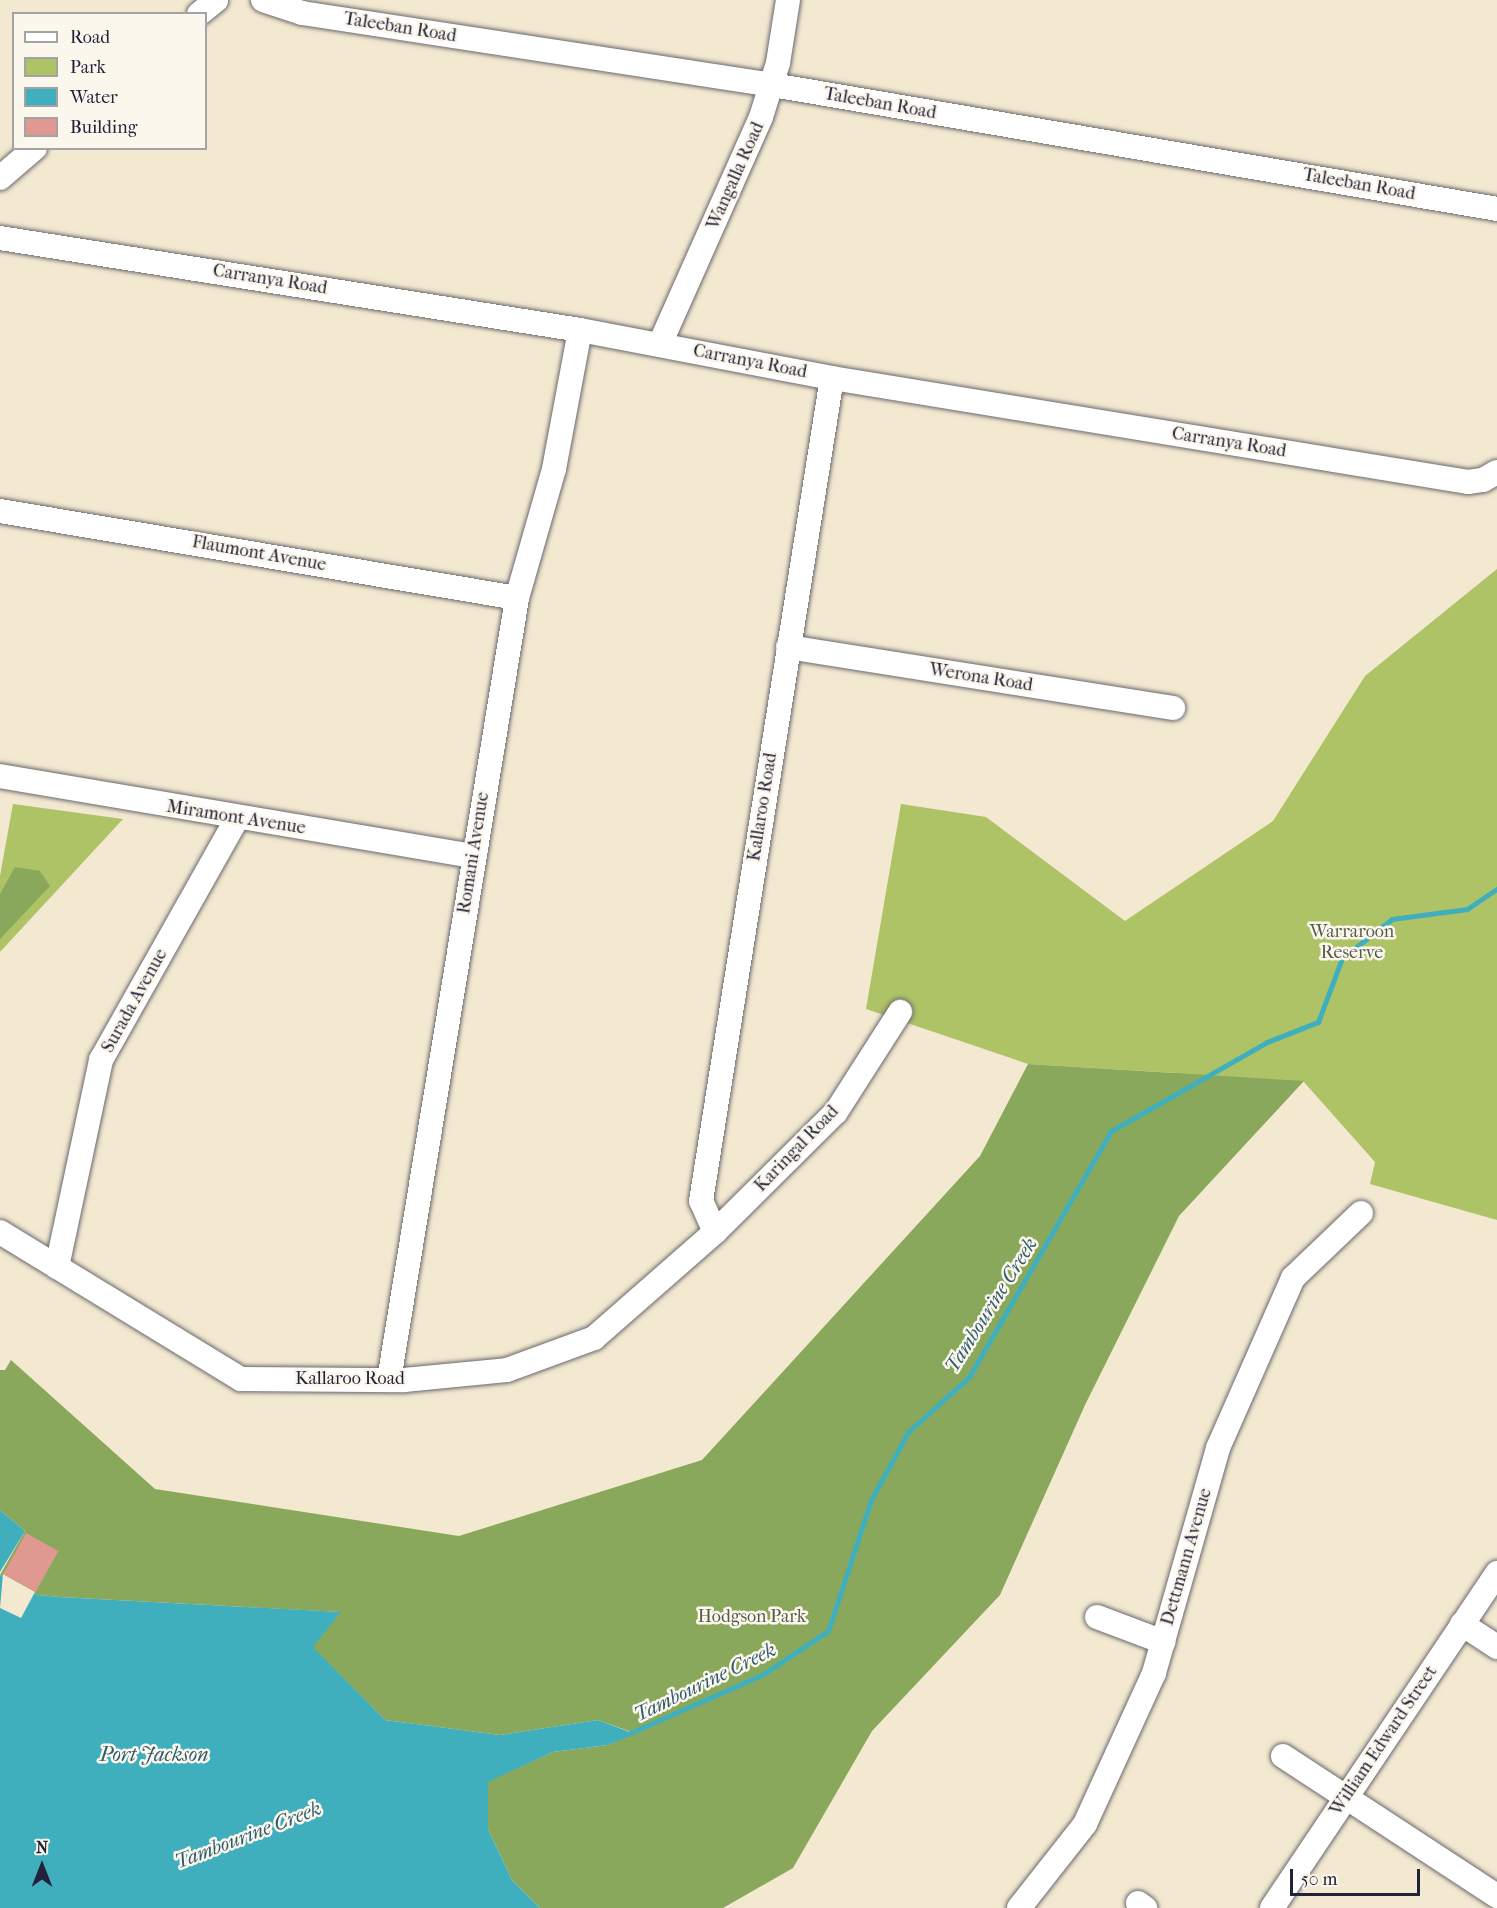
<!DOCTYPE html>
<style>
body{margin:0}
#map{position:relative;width:1497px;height:1908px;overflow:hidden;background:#f3e9d0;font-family:"IM FELL French Canon",serif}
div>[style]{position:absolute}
.green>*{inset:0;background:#aec266}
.forest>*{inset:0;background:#8aa85b}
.water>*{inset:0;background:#40afbd}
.pier>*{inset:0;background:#f3e9d0}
.stream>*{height:5px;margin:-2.5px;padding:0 2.5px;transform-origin:2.5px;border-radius:2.5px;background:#40afbd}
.building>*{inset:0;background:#df9990;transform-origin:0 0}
.roads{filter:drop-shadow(0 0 2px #6b686f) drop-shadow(0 0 2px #6b686f)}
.minor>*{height:24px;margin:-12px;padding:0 12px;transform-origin:12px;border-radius:12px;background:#fff}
span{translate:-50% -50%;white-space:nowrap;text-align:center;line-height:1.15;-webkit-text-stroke:5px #fbf7ec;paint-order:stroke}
.street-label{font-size:18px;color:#22223b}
.park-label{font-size:18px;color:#535a4a}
.water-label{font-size:20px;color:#2e5a6f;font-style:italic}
.legend{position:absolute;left:12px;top:12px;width:195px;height:138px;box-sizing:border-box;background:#fbf7ec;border:2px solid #a4a2a5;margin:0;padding:8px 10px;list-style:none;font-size:18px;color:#22223b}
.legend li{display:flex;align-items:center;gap:12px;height:30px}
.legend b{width:30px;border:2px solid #a4a2a5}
.north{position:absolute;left:12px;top:1836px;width:60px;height:60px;-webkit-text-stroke:4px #fbf7ec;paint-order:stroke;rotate:0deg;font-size:16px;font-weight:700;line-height:24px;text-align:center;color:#22223b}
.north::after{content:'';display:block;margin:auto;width:21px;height:27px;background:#22223b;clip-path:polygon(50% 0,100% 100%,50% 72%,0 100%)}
.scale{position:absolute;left:1290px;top:1869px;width:130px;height:27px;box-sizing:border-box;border:3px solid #22223b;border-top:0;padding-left:8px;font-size:18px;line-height:21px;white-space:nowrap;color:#22223b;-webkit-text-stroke:4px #fbf7ec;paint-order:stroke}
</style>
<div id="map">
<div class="green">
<i style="clip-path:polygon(1497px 569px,1497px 1220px,1370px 1184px,1375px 1162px,1303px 1081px,1023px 1373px,511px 1657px,1176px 1073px,1028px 1064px,866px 1009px,901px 804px,986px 817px,1125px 921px,1273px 821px,1365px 676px)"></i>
<i style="clip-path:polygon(13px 804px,123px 819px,0 952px,0 876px)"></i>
</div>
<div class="forest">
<i style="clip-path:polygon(15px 867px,40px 871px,50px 886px,0 939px,0 894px)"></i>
<i style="clip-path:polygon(1028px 1064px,1304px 1081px,1179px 1216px,1085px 1405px,1000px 1595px,872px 1731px,793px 1868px,723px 1908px,540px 1908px,512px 1880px,488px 1829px,488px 1781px,553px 1752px,608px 1745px,634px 1733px,598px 1720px,500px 1735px,385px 1720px,312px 1647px,340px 1612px,59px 1597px,38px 1595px,0 1575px,25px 1531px,0 1510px,0 1370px,5px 1370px,11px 1360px,155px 1489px,459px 1536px,702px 1460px,980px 1156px)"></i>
</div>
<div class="water">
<i style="clip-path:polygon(0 1510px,25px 1531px,0 1572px)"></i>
<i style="clip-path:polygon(0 1575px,38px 1595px,59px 1597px,341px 1612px,313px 1647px,385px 1720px,500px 1735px,598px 1720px,635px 1734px,608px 1745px,553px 1752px,488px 1782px,488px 1829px,512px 1880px,540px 1908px,0 1908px)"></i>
</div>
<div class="pier">
<i style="clip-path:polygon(3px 1574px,35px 1592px,21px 1618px,0 1608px)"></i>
</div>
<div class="stream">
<i style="left:628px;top:1734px;width:146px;rotate:-23.8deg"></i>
<i style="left:762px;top:1675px;width:79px;rotate:-33.7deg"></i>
<i style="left:828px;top:1631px;width:138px;rotate:-71.8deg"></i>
<i style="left:871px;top:1500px;width:77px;rotate:-61.4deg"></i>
<i style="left:908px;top:1432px;width:82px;rotate:-42deg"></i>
<i style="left:969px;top:1377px;width:284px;rotate:-60deg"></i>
<i style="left:1111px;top:1131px;width:180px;rotate:-29.7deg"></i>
<i style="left:1267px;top:1042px;width:55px;rotate:-21.4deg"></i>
<i style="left:1318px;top:1022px;width:68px;rotate:-69.4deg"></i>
<i style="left:1342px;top:958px;width:63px;rotate:-38deg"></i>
<i style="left:1392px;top:919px;width:76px;rotate:-7.6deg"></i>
<i style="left:1467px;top:909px;width:36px;rotate:-34deg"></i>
</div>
<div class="building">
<i style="left:26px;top:1533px;width:37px;height:47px;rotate:29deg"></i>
</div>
<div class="roads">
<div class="minor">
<i style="left:263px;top:0;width:41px;rotate:18.4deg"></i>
<i style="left:302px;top:13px;width:464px;rotate:8.7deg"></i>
<i style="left:761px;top:83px;width:747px;rotate:9.71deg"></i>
<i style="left:199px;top:14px;width:22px;rotate:-39deg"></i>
<i style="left:0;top:178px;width:46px;rotate:-40.6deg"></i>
<i style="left:0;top:238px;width:587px;rotate:9.01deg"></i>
<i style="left:580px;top:330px;width:257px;rotate:10.8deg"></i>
<i style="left:832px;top:378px;width:644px;rotate:9.29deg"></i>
<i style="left:1468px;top:482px;width:15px;rotate:-8deg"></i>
<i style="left:1483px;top:480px;width:16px;rotate:-30deg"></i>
<i style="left:660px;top:344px;width:248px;rotate:-66deg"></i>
<i style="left:761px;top:117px;width:57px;rotate:-72.5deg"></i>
<i style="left:778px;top:63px;width:64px;rotate:-81deg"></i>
<i style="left:0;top:511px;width:524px;rotate:9.55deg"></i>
<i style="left:788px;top:647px;width:390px;rotate:9deg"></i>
<i style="left:0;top:776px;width:480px;rotate:9.6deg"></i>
<i style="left:0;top:1232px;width:282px;rotate:31.4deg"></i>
<i style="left:241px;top:1379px;width:163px;rotate:0.4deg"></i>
<i style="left:404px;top:1380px;width:103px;rotate:-5.5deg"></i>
<i style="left:507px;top:1370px;width:93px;rotate:-20.2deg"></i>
<i style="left:594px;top:1338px;width:161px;rotate:-41.2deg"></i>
<i style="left:715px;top:1232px;width:170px;rotate:-44.8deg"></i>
<i style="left:836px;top:1112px;width:119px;rotate:-57.4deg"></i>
<i style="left:715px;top:1232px;width:34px;rotate:-114deg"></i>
<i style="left:701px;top:1201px;width:833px;rotate:-80.96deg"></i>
<i style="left:57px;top:1267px;width:212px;rotate:-78deg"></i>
<i style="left:101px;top:1060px;width:277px;rotate:-60.6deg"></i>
<i style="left:389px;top:1380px;width:792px;rotate:-80.7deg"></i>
<i style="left:517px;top:598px;width:134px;rotate:-74deg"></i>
<i style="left:554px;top:469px;width:141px;rotate:-79.4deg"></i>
<i style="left:1097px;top:1617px;width:71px;rotate:20.7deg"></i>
<i style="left:1462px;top:1624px;width:42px;rotate:33.3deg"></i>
<i style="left:1283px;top:1756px;width:256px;rotate:33.2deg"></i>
<i style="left:1138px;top:1903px;width:9px;rotate:36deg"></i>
<i style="left:1019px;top:1908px;width:107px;rotate:-51.8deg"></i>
<i style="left:1085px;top:1824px;width:166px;rotate:-65.4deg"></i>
<i style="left:1154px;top:1673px;width:234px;rotate:-74.1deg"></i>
<i style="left:1218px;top:1448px;width:186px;rotate:-66.2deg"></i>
<i style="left:1293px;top:1278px;width:94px;rotate:-43.7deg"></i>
<i style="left:1272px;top:1908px;width:404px;rotate:-56.1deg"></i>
</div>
</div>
<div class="street-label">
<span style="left:400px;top:28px;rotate:9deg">Taleeban Road</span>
<span style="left:880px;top:104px;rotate:10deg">Taleeban Road</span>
<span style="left:736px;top:176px;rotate:-66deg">Wangalla Road</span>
<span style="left:1359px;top:185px;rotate:10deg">Taleeban Road</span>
<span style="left:270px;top:280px;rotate:9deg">Carranya Road</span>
<span style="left:750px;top:362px;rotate:11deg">Carranya Road</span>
<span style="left:1229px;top:443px;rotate:9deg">Carranya Road</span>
<span style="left:259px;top:554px;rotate:10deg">Flaumont Avenue</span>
<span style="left:981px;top:678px;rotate:9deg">Werona Road</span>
<span style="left:763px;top:807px;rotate:-81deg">Kallaroo Road</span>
<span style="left:236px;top:818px;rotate:9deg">Miramont Avenue</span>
<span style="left:474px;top:853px;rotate:-81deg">Romani Avenue</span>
<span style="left:135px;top:1001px;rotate:-61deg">Surada Avenue</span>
<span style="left:797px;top:1149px;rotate:-46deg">Karingal Road</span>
<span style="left:350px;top:1379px">Kallaroo Road</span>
<span style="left:1187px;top:1557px;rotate:-74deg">Dettmann Avenue</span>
<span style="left:1384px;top:1741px;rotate:-56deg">William Edward Street</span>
</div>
<div class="park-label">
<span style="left:1352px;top:943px">Warraroon<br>Reserve</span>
<span style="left:752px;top:1617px">Hodgson Park</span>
</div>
<div class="water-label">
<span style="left:991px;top:1305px;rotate:-58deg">Tambourine Creek</span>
<span style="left:705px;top:1682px;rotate:-26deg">Tambourine Creek</span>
<span style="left:154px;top:1754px">Port Jackson</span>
<span style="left:248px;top:1835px;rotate:-21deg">Tambourine Creek</span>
</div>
<ul class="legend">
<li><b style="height:8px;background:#fff"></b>Road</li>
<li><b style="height:16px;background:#aec266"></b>Park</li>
<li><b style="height:16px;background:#40afbd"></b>Water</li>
<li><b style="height:16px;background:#df9990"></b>Building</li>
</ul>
<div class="north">N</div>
<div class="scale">50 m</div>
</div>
